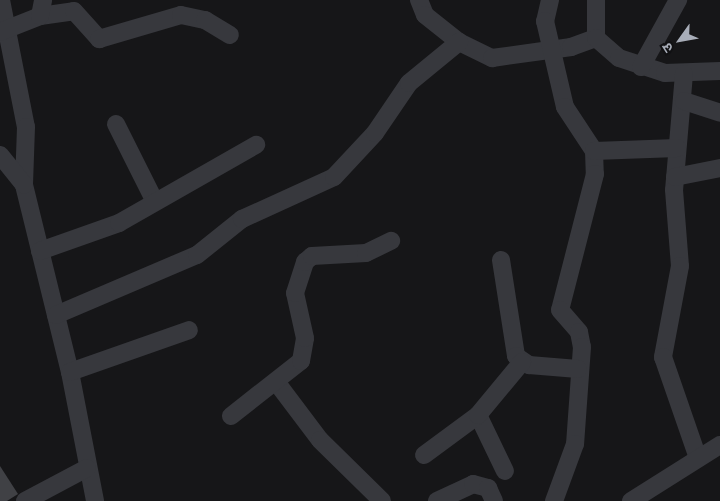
<!DOCTYPE html>
<meta charset="utf-8">
<style>
body{margin:0}
#map{position:relative;width:720px;height:501px;overflow:hidden;background:#161618;font-family:"Exo 2","Noto Sans Devanagari",sans-serif}
div>[style]{position:absolute}
.building>*{inset:0;background:#404145}
.minor>*{height:18px;margin:-9px;padding:0 9px;transform-origin:9px;border-radius:9px;background:#37383d}
span{translate:-50% -50%;white-space:nowrap;text-align:center;line-height:1.15;-webkit-text-stroke:4.5px #111113;paint-order:stroke}
.north{position:absolute;left:655px;top:15px;width:50px;height:50px;-webkit-text-stroke:4px #111113;paint-order:stroke;rotate:238deg;font-size:14px;font-weight:700;line-height:20px;text-align:center;color:#a8adb8}
.north::after{content:'';display:block;margin:auto;width:18px;height:22px;background:#a8adb8;clip-path:polygon(50% 0,100% 100%,50% 72%,0 100%)}
</style>
<div id="map">
<div class="building">
<i style="clip-path:polygon(0 466px,18px 494px,7px 501px,0 501px)"></i>
</div>
<div class="minor">
<i style="left:1px;top:0;width:129px;rotate:78.9deg"></i>
<i style="left:26px;top:127px;width:58px;rotate:92deg"></i>
<i style="left:24px;top:185px;width:193px;rotate:76.2deg"></i>
<i style="left:70px;top:372px;width:131px;rotate:79deg"></i>
<i style="left:419px;top:0;width:16px;rotate:68deg"></i>
<i style="left:425px;top:15px;width:43px;rotate:38.5deg"></i>
<i style="left:459px;top:42px;width:37px;rotate:26deg"></i>
<i style="left:492px;top:58px;width:80px;rotate:-7.9deg"></i>
<i style="left:571px;top:47px;width:27px;rotate:-20deg"></i>
<i style="left:550px;top:0;width:22px;rotate:103deg"></i>
<i style="left:545px;top:21px;width:88px;rotate:76.9deg"></i>
<i style="left:565px;top:107px;width:53px;rotate:56.6deg"></i>
<i style="left:594px;top:151px;width:23px;rotate:88deg"></i>
<i style="left:595px;top:174px;width:140px;rotate:104.4deg"></i>
<i style="left:560px;top:310px;width:29px;rotate:49deg"></i>
<i style="left:579px;top:332px;width:15px;rotate:79deg"></i>
<i style="left:582px;top:347px;width:97px;rotate:94.1deg"></i>
<i style="left:575px;top:444px;width:61px;rotate:110.2deg"></i>
<i style="left:596px;top:0;width:38px;rotate:90deg"></i>
<i style="left:596px;top:38px;width:30px;rotate:41deg"></i>
<i style="left:619px;top:58px;width:48px;rotate:18.1deg"></i>
<i style="left:665px;top:73px;width:55px;rotate:-2.1deg"></i>
<i style="left:40px;top:16px;width:34px;rotate:-8deg"></i>
<i style="left:74px;top:11px;width:38px;rotate:48deg"></i>
<i style="left:99px;top:39px;width:85px;rotate:-16.3deg"></i>
<i style="left:181px;top:15px;width:25px;rotate:12deg"></i>
<i style="left:205px;top:20px;width:29px;rotate:31deg"></i>
<i style="left:0;top:32px;width:43px;rotate:-21.8deg"></i>
<i style="left:40px;top:16px;width:16px;rotate:-79deg"></i>
<i style="left:641px;top:67px;width:77px;rotate:-61.1deg"></i>
<i style="left:684px;top:74px;width:116px;rotate:94.9deg"></i>
<i style="left:674px;top:190px;width:76px;rotate:85.5deg"></i>
<i style="left:680px;top:266px;width:93px;rotate:100.6deg"></i>
<i style="left:663px;top:357px;width:107px;rotate:70.9deg"></i>
<i style="left:684px;top:101px;width:38px;rotate:18deg"></i>
<i style="left:116px;top:124px;width:87px;rotate:63.4deg"></i>
<i style="left:594px;top:151px;width:83px;rotate:-2.1deg"></i>
<i style="left:0;top:155px;width:38px;rotate:51deg"></i>
<i style="left:675px;top:177px;width:46px;rotate:-11.3deg"></i>
<i style="left:40px;top:251px;width:84px;rotate:-19.5deg"></i>
<i style="left:119px;top:223px;width:158px;rotate:-29.7deg"></i>
<i style="left:501px;top:260px;width:97px;rotate:81.1deg"></i>
<i style="left:516px;top:356px;width:16px;rotate:35deg"></i>
<i style="left:529px;top:365px;width:49px;rotate:4.7deg"></i>
<i style="left:56px;top:315px;width:153px;rotate:-23.1deg"></i>
<i style="left:197px;top:255px;width:58px;rotate:-38.7deg"></i>
<i style="left:242px;top:219px;width:101px;rotate:-24.5deg"></i>
<i style="left:334px;top:177px;width:60px;rotate:-47deg"></i>
<i style="left:375px;top:133px;width:60px;rotate:-55.8deg"></i>
<i style="left:409px;top:83px;width:65px;rotate:-39.4deg"></i>
<i style="left:70px;top:372px;width:126px;rotate:-19.4deg"></i>
<i style="left:277px;top:383px;width:71px;rotate:53deg"></i>
<i style="left:320px;top:440px;width:87px;rotate:44.5deg"></i>
<i style="left:478px;top:415px;width:62px;rotate:64.3deg"></i>
<i style="left:231px;top:416px;width:89px;rotate:-38.2deg"></i>
<i style="left:301px;top:361px;width:23px;rotate:-80deg"></i>
<i style="left:305px;top:338px;width:46px;rotate:-102.5deg"></i>
<i style="left:295px;top:293px;width:33px;rotate:-72deg"></i>
<i style="left:305px;top:262px;width:9px;rotate:-41deg"></i>
<i style="left:312px;top:256px;width:54px;rotate:-3.2deg"></i>
<i style="left:366px;top:253px;width:28px;rotate:-26deg"></i>
<i style="left:424px;top:455px;width:67px;rotate:-36.5deg"></i>
<i style="left:478px;top:415px;width:69px;rotate:-50.3deg"></i>
<i style="left:25px;top:501px;width:70px;rotate:-28deg"></i>
<i style="left:437px;top:501px;width:40px;rotate:-25deg"></i>
<i style="left:473px;top:484px;width:16px;rotate:15deg"></i>
<i style="left:488px;top:488px;width:14px;rotate:65deg"></i>
<i style="left:631px;top:501px;width:105px;rotate:-32.2deg"></i>
</div>
<div class="north">उ</div>
</div>
